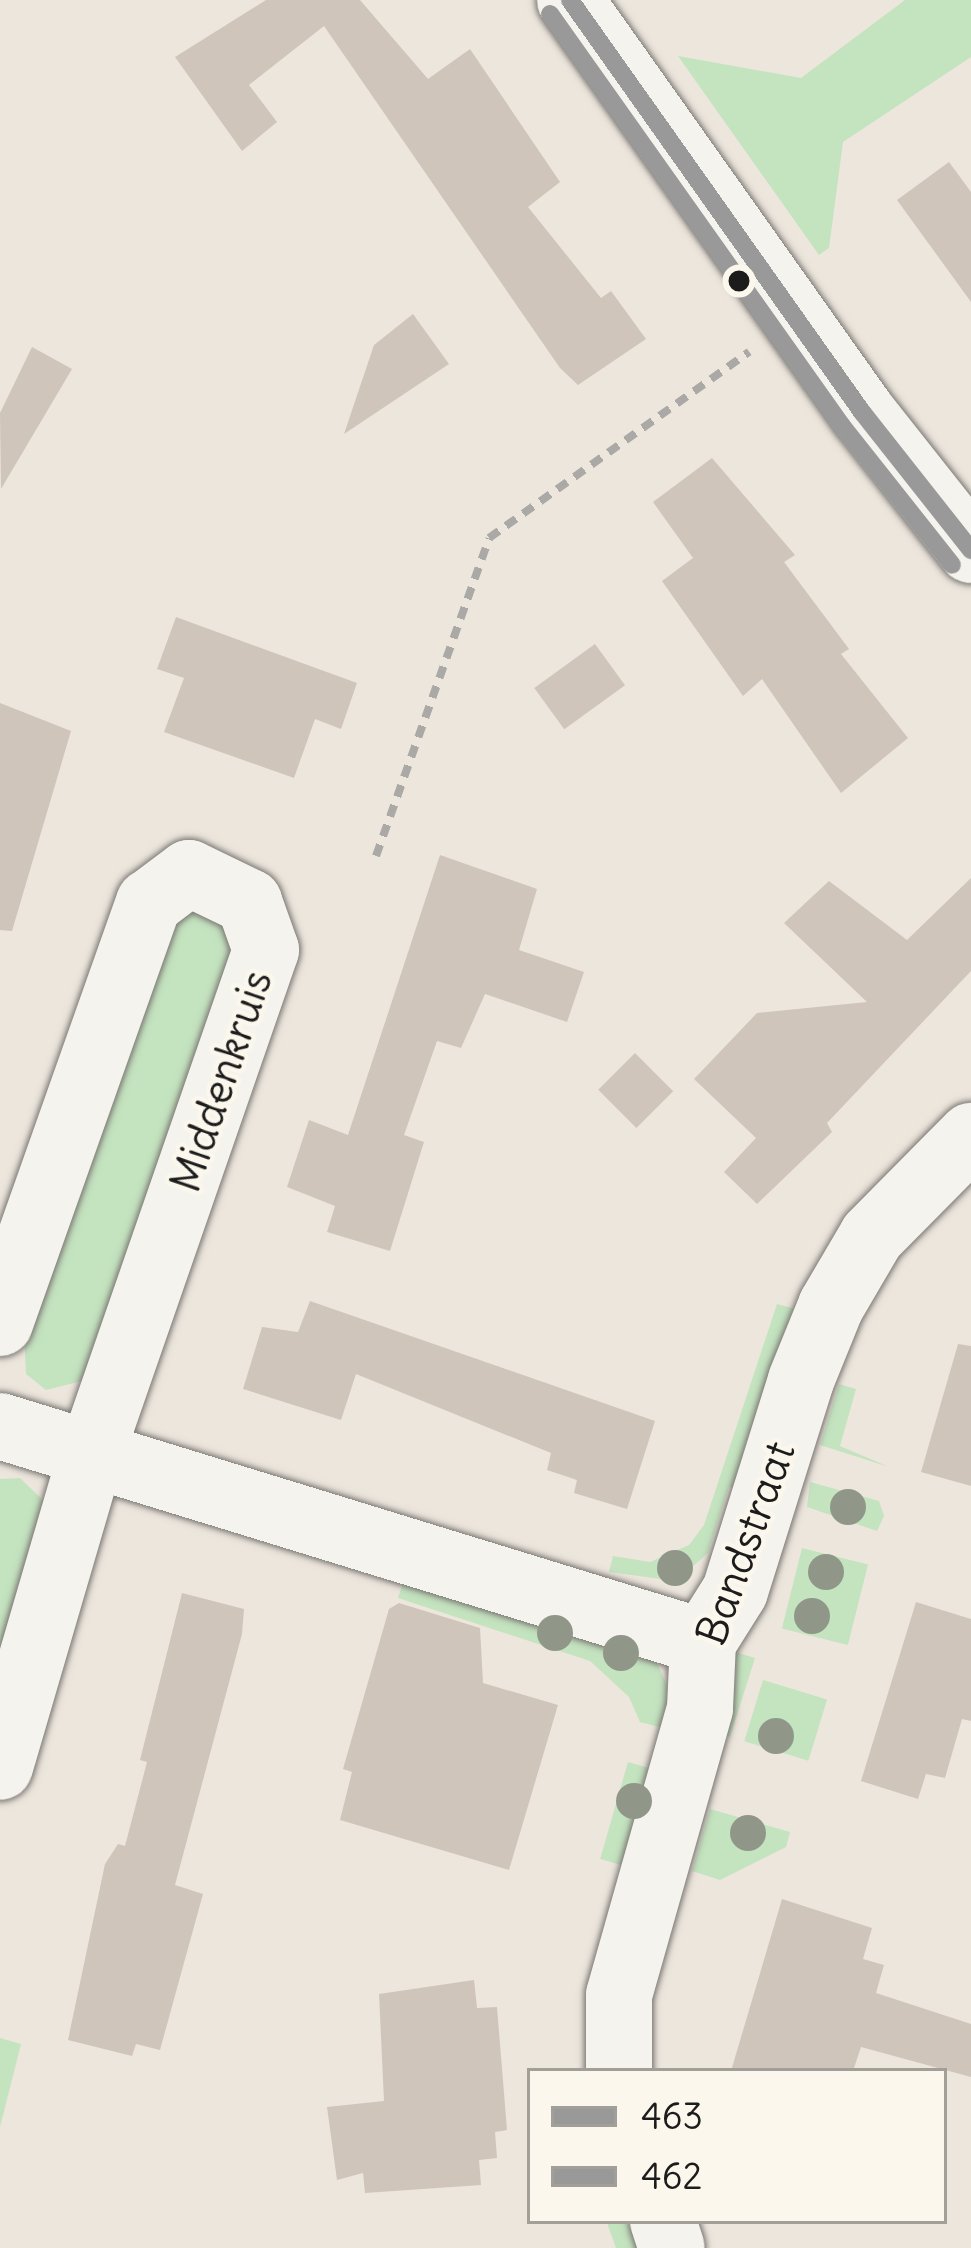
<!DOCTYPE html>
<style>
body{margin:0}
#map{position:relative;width:971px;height:2248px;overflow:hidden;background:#ede6dd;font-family:Delius,sans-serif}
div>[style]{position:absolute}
.green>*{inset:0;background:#c4e3bf;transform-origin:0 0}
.building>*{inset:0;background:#d0c5ba;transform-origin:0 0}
.path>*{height:8px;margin-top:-4px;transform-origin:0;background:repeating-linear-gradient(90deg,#aba9a6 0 12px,transparent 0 21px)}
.roads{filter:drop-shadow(0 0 3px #7a7773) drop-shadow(0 0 3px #7a7773)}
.minor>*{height:66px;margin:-33px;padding:0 33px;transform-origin:33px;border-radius:33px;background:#f5f3ee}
.bus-1>*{height:18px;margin:-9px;padding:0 9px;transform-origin:9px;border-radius:9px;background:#999}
.bus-2>*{height:18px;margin:-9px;padding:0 9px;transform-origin:9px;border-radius:9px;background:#999}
.trees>*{width:36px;height:36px;margin:-18px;border-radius:50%;background:#909789}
.dots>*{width:33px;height:33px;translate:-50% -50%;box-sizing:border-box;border:6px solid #fbf7ec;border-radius:50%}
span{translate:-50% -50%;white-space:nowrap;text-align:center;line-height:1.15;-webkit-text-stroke:9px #fbf7ec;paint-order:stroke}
.street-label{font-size:42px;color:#1c1c1c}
.legend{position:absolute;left:527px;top:2068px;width:420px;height:156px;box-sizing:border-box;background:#fbf7ec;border:3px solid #a29f99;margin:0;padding:15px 21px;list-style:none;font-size:36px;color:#1c1c1c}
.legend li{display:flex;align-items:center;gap:24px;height:60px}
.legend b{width:60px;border:3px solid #a29f99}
</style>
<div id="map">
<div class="green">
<i style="clip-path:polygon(905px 0,971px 0,971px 57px,843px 142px,829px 248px,819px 255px,678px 56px,801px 78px)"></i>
<i style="clip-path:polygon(191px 907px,215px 909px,240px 942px,86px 1380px,46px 1390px,26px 1374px,24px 1331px,159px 937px)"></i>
<i style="clip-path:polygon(777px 1304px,803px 1311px,745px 1490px,729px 1487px,708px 1553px,676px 1581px,609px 1572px,613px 1556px,650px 1562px,689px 1545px,704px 1525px)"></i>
<i style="clip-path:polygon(839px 1384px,856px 1389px,840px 1446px,889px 1467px,820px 1445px)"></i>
<i style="clip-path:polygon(20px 1478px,50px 1507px,0 1704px,0 1479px)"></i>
<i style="clip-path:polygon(810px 1482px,879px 1501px,884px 1516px,877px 1531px,807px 1507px)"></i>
<i style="left:802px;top:1548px;width:68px;height:83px;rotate:14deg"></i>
<i style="clip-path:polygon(407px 1571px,654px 1656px,673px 1699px,671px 1730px,640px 1722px,629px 1697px,590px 1661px,398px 1598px)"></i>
<i style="clip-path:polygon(729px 1650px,755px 1658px,730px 1737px,719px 1731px)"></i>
<i style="left:763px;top:1680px;width:67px;height:64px;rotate:17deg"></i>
<i style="left:628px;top:1762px;width:29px;height:101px;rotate:16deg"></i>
<i style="clip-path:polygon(710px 1809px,790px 1832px,786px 1847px,720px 1880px,692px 1871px)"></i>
<i style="clip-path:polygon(0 2038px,21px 2044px,0 2127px)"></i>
<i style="clip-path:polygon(634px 2221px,644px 2248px,616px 2248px,607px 2223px)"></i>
</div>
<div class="building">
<i style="clip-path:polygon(266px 0,360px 0,428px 79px,470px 49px,560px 182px,528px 207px,601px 298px,611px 291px,646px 339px,578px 385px,560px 368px,324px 26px,249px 85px,277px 122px,242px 151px,175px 57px)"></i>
<i style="clip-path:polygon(949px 162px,971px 192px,971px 302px,897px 200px)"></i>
<i style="clip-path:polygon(413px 314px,449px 364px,344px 434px,374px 345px)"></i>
<i style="clip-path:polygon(32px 347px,72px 369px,1px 489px,0 413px)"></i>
<i style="clip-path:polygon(712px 458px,795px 555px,784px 562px,849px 649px,841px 654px,908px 738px,841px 793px,762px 679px,743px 696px,662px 581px,693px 558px,653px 502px)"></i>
<i style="clip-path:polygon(176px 617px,357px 683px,341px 729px,315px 719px,294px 778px,164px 732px,184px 678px,157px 669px)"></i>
<i style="left:595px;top:644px;width:51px;height:75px;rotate:54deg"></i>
<i style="clip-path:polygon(0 703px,71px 731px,12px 931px,0 930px)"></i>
<i style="clip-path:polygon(440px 855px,537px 889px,519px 950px,584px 972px,567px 1022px,485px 994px,461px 1048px,437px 1041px,404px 1135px,424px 1142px,390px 1251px,327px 1232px,335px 1206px,287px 1187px,309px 1120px,348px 1135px)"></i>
<i style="clip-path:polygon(971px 878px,971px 971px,827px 1123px,832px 1132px,757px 1204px,724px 1172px,756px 1138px,694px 1079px,757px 1013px,867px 1002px,784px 923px,829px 881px,907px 940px)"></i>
<i style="left:635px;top:1053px;width:54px;height:52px;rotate:45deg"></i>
<i style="clip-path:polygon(310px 1301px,655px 1421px,627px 1509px,574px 1493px,577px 1480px,547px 1470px,551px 1453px,356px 1374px,341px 1420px,243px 1389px,262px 1327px,298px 1332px)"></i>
<i style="clip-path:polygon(958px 1344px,971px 1346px,971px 1486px,921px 1472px)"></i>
<i style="clip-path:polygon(182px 1593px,244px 1609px,242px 1634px,175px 1885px,203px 1894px,160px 2050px,136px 2044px,132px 2056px,68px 2040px,105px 1864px,118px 1844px,125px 1846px,147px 1762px,140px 1760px)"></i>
<i style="clip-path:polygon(916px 1602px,971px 1619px,971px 1721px,962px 1719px,945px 1778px,926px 1774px,918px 1799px,861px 1781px)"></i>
<i style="clip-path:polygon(399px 1603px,480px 1628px,483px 1683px,558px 1705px,509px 1870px,340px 1820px,352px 1772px,343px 1769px,389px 1609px)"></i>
<i style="clip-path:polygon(782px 1899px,872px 1928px,863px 1959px,884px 1965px,876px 1993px,971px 2024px,971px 2077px,861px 2047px,853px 2071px,731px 2071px)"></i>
<i style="clip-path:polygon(474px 1980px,477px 2008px,497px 2007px,507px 2130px,495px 2132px,497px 2158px,479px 2160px,481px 2185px,365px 2193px,363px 2173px,337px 2180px,327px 2107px,384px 2101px,379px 1994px)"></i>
</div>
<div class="path">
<i style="left:376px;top:856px;width:337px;rotate:-70.4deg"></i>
<i style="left:489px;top:538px;width:320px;rotate:-35.6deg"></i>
</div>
<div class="roads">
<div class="minor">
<i style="left:570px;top:0;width:505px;rotate:54.67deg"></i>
<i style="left:862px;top:412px;width:176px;rotate:51.7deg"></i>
<i style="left:0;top:1323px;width:446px;rotate:-70.5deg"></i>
<i style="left:149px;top:903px;width:50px;rotate:-36.9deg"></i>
<i style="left:189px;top:873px;width:67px;rotate:25.8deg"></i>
<i style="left:249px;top:902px;width:51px;rotate:70.5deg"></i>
<i style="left:266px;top:950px;width:531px;rotate:109.12deg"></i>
<i style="left:92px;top:1452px;width:328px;rotate:106.3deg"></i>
<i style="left:0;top:1426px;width:735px;rotate:17.08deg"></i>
<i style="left:619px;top:2071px;width:76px;rotate:-90deg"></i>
<i style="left:619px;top:1995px;width:298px;rotate:-74.2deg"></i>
<i style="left:700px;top:1708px;width:66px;rotate:-87.4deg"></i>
<i style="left:703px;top:1642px;width:60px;rotate:-57.9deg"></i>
<i style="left:735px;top:1591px;width:221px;rotate:-72.6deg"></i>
<i style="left:801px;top:1380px;width:80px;rotate:-67.9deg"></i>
<i style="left:831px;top:1306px;width:81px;rotate:-59.6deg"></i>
<i style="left:872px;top:1236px;width:141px;rotate:-45.3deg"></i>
<i style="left:663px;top:2221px;width:28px;rotate:72deg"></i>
</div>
</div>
<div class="bus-1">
<i style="left:570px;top:0;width:505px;rotate:54.67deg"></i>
<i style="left:862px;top:412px;width:176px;rotate:51.7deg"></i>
</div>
<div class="bus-2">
<i style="left:550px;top:14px;width:505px;rotate:54.67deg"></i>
<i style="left:842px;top:426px;width:177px;rotate:51.6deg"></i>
</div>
<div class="trees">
<i style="left:848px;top:1507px"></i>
<i style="left:675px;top:1568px"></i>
<i style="left:826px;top:1572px"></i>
<i style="left:812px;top:1616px"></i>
<i style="left:555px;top:1633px"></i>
<i style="left:621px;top:1653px"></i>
<i style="left:776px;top:1736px"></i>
<i style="left:634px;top:1801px"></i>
<i style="left:748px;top:1833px"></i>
</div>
<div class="dots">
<i style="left:739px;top:281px;background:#1c1c1c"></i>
</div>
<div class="street-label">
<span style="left:221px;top:1081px;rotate:-71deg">Middenkruis</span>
<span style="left:745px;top:1543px;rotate:-70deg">Bandstraat</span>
</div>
<ul class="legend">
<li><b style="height:15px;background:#999"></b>463</li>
<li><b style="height:15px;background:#999"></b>462</li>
</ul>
</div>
